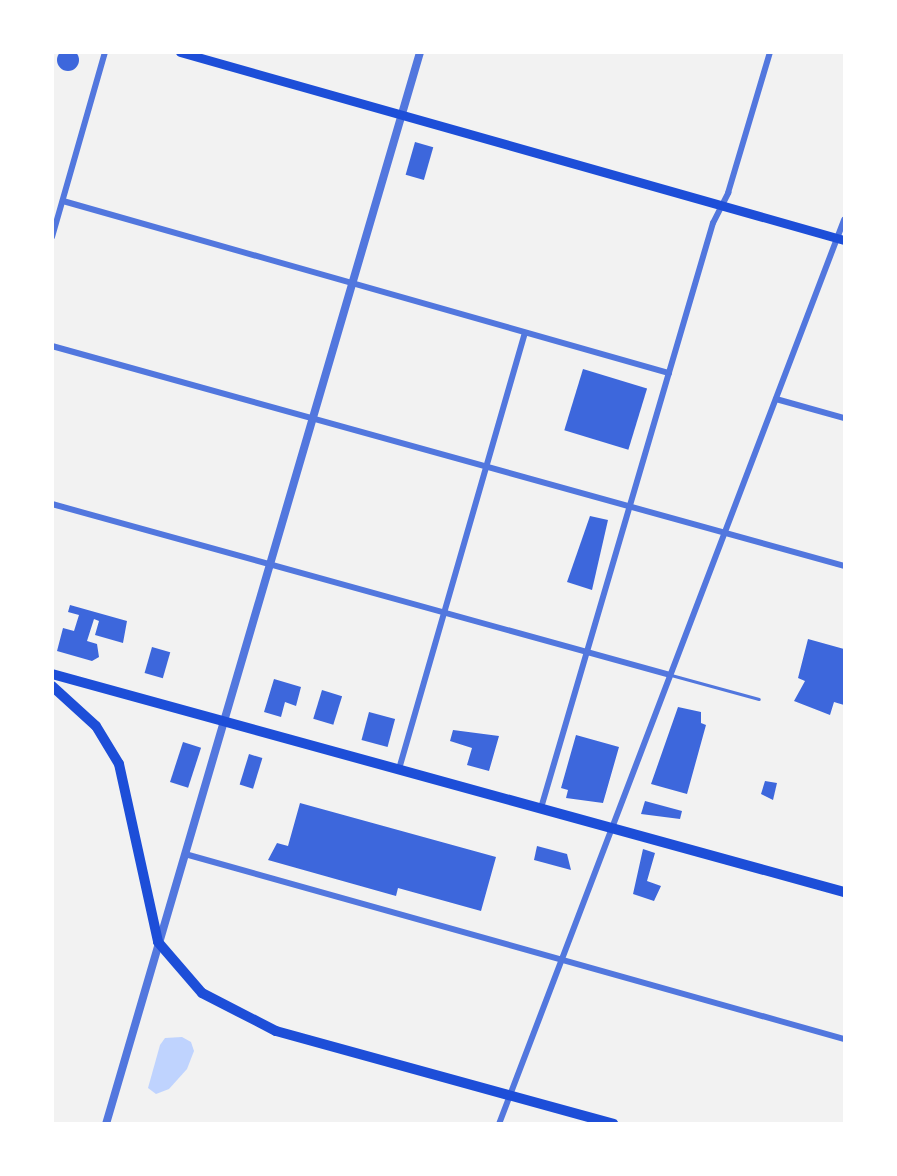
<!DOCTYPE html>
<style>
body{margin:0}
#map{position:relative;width:897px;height:1176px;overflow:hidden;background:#f2f2f2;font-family:"Asap Condensed",sans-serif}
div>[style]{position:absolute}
.water>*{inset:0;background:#bfd3fe}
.building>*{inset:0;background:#3d67dc;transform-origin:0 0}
.round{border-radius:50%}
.service>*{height:3px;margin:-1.5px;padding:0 1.5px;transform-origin:1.5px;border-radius:1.5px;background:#5277de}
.minor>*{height:6px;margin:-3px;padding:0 3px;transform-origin:3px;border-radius:3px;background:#5277de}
.tertiary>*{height:8px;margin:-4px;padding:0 4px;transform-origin:4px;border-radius:4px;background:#5277de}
.secondary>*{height:9px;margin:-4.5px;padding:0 4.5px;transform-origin:4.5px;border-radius:4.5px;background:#1d4ed8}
.primary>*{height:10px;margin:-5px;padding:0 5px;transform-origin:5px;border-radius:5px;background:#1d4ed8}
span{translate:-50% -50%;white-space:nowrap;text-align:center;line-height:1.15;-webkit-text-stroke:4.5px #fff;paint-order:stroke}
.frame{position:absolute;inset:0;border:54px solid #fff;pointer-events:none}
</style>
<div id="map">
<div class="water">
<i style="clip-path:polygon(182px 1037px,191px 1042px,194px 1051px,187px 1069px,169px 1089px,156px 1094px,148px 1088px,160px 1045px,165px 1038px)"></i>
</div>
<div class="building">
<i class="round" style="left:57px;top:49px;width:22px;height:22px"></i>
<i style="left:415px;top:142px;width:19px;height:34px;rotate:16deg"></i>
<i style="left:583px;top:369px;width:67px;height:64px;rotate:17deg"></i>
<i style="clip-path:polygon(590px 516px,608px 520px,592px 590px,567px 582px)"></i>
<i style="clip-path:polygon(70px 605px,127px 621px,123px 643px,95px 635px,99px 621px,94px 619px,87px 641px,97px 644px,99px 657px,92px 661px,57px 651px,63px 628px,74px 631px,79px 615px,68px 612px)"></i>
<i style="clip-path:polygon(808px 639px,844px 649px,844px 705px,834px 702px,830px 715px,794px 701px,805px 681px,798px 678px)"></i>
<i style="left:152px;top:647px;width:19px;height:27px;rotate:16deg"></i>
<i style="clip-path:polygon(274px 679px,301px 687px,296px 706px,285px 702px,281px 717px,264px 712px)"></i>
<i style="left:322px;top:690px;width:21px;height:30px;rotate:17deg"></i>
<i style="clip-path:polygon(678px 707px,701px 712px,701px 723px,706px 725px,687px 794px,651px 784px)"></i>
<i style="left:369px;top:712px;width:27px;height:29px;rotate:15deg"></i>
<i style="clip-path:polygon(453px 730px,499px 736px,489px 771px,467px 765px,472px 748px,450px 741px)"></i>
<i style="clip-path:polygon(576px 735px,619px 747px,603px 803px,566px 798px,568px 790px,561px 788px)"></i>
<i style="left:183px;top:742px;width:19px;height:42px;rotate:18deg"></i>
<i style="left:249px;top:754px;width:14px;height:32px;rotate:17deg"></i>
<i style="clip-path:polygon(765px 781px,777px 783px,773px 800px,761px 794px)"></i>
<i style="clip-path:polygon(645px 801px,682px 811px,680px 819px,641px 814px)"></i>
<i style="clip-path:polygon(300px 803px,496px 857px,481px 911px,398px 888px,396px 896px,268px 860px,277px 843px,288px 846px)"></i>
<i style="clip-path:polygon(537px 846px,567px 854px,571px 870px,534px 860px)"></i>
<i style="clip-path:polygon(643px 849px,655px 853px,647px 881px,661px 886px,654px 901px,633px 894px)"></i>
</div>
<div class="service">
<i style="left:671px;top:675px;width:91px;rotate:15.3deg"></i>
</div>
<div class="minor">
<i style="left:63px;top:201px;width:630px;rotate:15.85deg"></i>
<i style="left:52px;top:237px;width:192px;rotate:-74deg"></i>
<i style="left:52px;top:346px;width:822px;rotate:15.52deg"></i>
<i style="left:776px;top:399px;width:71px;rotate:15.6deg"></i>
<i style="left:52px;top:504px;width:641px;rotate:15.47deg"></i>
<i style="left:399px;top:769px;width:454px;rotate:-73.9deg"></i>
<i style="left:541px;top:808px;width:610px;rotate:-73.62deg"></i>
<i style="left:713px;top:223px;width:34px;rotate:-63deg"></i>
<i style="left:728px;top:193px;width:147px;rotate:-73.4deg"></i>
<i style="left:185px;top:854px;width:684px;rotate:15.68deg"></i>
<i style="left:499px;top:1124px;width:968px;rotate:-69.11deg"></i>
</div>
<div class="tertiary">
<i style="left:106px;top:1124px;width:1117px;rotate:-73.67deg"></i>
</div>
<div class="secondary">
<i style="left:180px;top:52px;width:690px;rotate:15.81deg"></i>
</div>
<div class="primary">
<i style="left:52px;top:674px;width:821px;rotate:15.39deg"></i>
<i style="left:52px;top:686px;width:59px;rotate:42.3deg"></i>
<i style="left:96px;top:726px;width:44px;rotate:58.8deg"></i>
<i style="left:119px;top:764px;width:182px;rotate:77.6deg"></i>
<i style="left:158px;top:942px;width:67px;rotate:49.2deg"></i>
<i style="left:202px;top:993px;width:83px;rotate:27.2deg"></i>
<i style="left:276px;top:1031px;width:350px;rotate:15.4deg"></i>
</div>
<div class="frame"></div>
</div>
